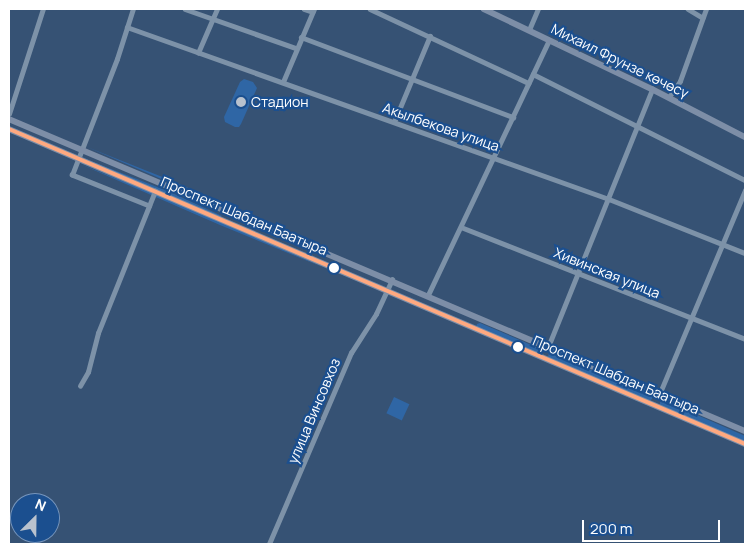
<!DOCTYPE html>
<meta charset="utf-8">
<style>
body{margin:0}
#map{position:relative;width:754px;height:553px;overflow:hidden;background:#365274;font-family:Manrope,sans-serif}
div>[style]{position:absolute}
.green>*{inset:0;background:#2f66a5;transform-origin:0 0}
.minor>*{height:4.5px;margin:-2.25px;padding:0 2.25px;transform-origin:2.25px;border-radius:2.25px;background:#7d92a8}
.major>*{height:5.5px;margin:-2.75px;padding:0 2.75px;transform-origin:2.75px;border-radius:2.75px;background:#7d8ea7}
.bus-1>*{height:4px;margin:-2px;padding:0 2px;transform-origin:2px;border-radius:2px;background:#ffa980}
.dots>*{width:14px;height:14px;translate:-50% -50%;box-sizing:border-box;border:2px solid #1b4f8f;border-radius:50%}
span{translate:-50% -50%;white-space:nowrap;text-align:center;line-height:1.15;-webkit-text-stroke:4.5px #1b4f8f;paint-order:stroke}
.street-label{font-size:14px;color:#fff}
.poi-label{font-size:14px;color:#fff}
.left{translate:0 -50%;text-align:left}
.frame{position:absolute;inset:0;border:10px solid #fff;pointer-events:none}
.north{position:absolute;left:10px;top:493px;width:50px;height:50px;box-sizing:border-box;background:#1b4f8f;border:1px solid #7695bc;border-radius:50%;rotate:23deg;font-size:14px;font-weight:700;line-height:20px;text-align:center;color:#fff}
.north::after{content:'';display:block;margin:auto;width:18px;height:22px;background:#b9c2ce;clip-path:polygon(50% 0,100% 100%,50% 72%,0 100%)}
.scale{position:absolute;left:582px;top:520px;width:138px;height:22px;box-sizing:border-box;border:2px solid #fff;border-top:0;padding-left:6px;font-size:15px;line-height:18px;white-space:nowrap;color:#fff;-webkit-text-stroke:4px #1b4f8f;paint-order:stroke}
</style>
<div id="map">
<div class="green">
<i style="clip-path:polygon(244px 79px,253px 82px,257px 88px,241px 124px,239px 127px,235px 127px,225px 122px,224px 117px,240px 82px)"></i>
<i style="clip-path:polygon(87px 147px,175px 182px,226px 205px,222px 205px)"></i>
<i style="clip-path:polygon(83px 158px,170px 192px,222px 216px,220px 217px)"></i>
<i style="clip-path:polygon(80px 164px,168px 199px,327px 269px,220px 225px)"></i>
<i style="clip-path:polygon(480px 323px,536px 347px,541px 352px,538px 353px,476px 327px,477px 324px)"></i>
<i style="clip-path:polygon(549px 353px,646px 392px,652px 395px,652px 399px,649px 401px,548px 357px)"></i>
<i style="left:394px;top:397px;width:17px;height:18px;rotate:25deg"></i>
<i style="clip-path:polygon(663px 400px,745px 436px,745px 442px,660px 405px,660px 402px)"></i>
</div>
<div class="minor">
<i style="left:185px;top:9px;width:118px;rotate:19.4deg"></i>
<i style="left:304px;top:9px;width:9px;rotate:18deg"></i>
<i style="left:370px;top:9px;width:175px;rotate:25deg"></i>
<i style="left:688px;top:9px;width:17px;rotate:31deg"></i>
<i style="left:127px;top:27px;width:512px;rotate:19.64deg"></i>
<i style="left:609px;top:199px;width:146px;rotate:21.7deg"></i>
<i style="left:529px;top:30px;width:23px;rotate:-67deg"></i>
<i style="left:301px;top:37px;width:227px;rotate:20.7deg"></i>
<i style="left:198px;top:53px;width:48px;rotate:-66.6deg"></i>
<i style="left:533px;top:74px;width:237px;rotate:26.6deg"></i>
<i style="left:283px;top:82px;width:79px;rotate:-67deg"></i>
<i style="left:669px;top:97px;width:19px;rotate:-55deg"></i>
<i style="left:680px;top:81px;width:77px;rotate:-70.1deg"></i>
<i style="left:9px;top:114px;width:110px;rotate:-72.1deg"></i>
<i style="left:394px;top:122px;width:93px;rotate:-67.3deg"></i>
<i style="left:149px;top:206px;width:16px;rotate:-68deg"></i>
<i style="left:461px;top:227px;width:305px;rotate:21.5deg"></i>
<i style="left:428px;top:295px;width:282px;rotate:-64.6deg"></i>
<i style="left:548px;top:347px;width:278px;rotate:-68deg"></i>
<i style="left:80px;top:386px;width:16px;rotate:-60deg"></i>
<i style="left:88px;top:372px;width:40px;rotate:-75.6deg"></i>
<i style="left:98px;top:333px;width:137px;rotate:-68.1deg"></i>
<i style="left:149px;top:206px;width:83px;rotate:-158.1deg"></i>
<i style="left:72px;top:175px;width:124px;rotate:-68.8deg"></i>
<i style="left:117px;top:59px;width:52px;rotate:-72.3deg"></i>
<i style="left:659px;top:395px;width:222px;rotate:-67.2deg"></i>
<i style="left:269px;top:544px;width:208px;rotate:-66.8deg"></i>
<i style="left:351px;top:353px;width:46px;rotate:-57.3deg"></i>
<i style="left:376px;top:314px;width:38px;rotate:-65deg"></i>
</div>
<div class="major">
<i style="left:484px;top:9px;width:186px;rotate:25.5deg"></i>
<i style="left:652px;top:89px;width:105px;rotate:27.3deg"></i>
<i style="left:9px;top:119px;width:799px;rotate:22.97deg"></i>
<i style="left:9px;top:129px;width:801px;rotate:23.17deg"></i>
</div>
<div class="bus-1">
<i style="left:9px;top:129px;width:801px;rotate:23.17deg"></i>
</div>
<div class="dots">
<i style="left:241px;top:102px;background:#b9c2ce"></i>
<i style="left:334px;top:268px;background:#fff"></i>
<i style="left:518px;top:347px;background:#fff"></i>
</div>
<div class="street-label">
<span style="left:620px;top:61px;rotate:26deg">Михаил Фрунзе көчөсү</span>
<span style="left:441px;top:127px;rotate:19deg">Акылбекова улица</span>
<span style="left:244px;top:216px;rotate:23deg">Проспект Шабдан Баатыра</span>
<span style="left:607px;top:273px;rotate:22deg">Хивинская улица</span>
<span style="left:616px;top:375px;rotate:23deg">Проспект Шабдан Баатыра</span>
<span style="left:314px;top:411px;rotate:-67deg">улица Винсовхоз</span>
</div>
<div class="poi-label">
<span class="left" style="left:251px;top:102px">Стадион</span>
</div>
<div class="frame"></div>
<div class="north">N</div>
<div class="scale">200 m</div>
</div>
